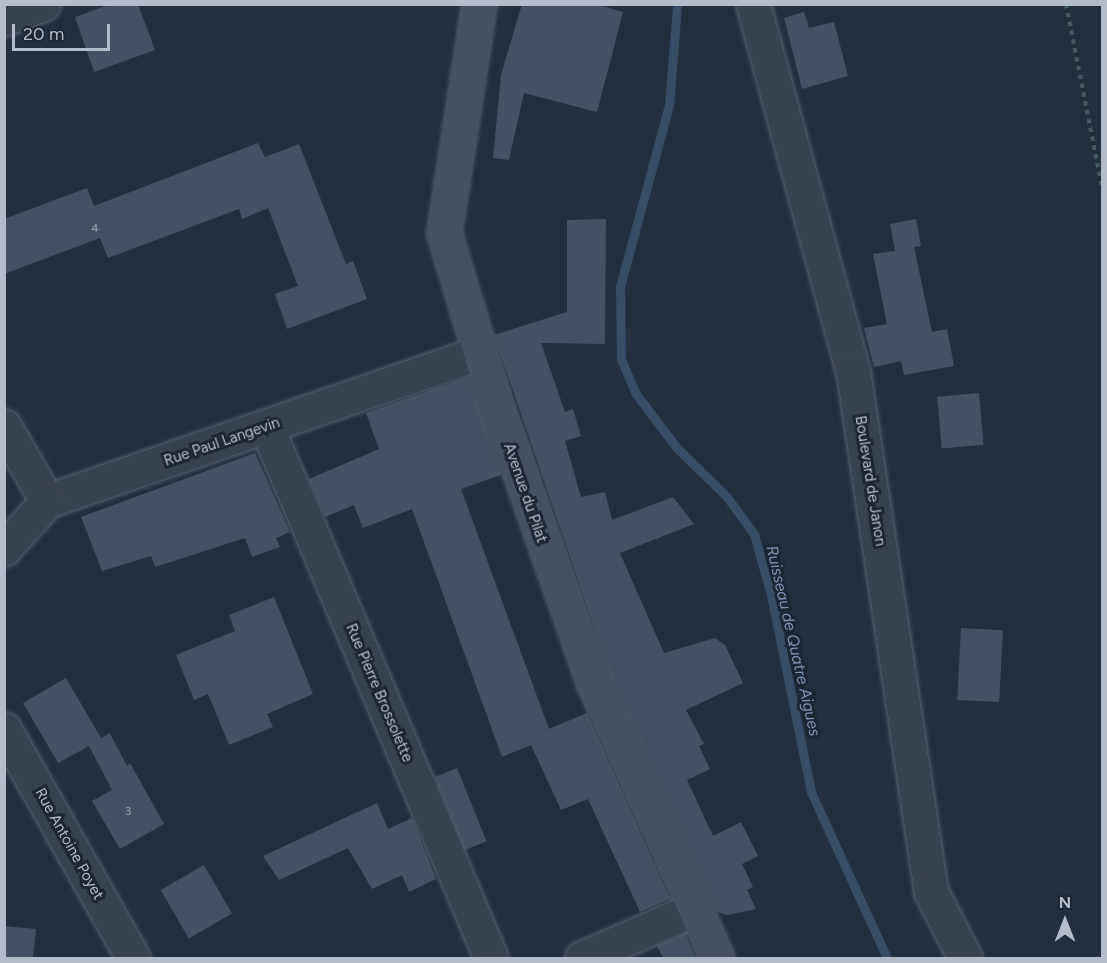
<!DOCTYPE html>
<style>
body{margin:0}
#map{position:relative;width:1107px;height:963px;overflow:hidden;background:#242f3e;font-family:Figtree,sans-serif}
div>[style]{position:absolute}
.stream>*{height:9px;margin:-4.5px;padding:0 4.5px;transform-origin:4.5px;border-radius:4.5px;background:#394c67}
.building>*{inset:0;background:#455162;transform-origin:0 0}
.path>*{height:4px;margin-top:-2px;transform-origin:0;background:repeating-linear-gradient(90deg,#44595c 0 4.5px,transparent 0 9px)}
.roads{filter:drop-shadow(0 0 2px #565f6c) drop-shadow(0 0 2px #565f6c)}
.minor>*{height:33px;margin:-16.5px;padding:0 16.5px;transform-origin:16.5px;border-radius:16.5px;background:#38414e}
.tertiary>*{height:33px;margin:-16.5px;padding:0 16.5px;transform-origin:16.5px;border-radius:16.5px;background:#38414e}
.secondary>*{height:33px;margin:-16.5px;padding:0 16.5px;transform-origin:16.5px;border-radius:16.5px;background:#465061}
span{translate:-50% -50%;white-space:nowrap;text-align:center;line-height:1.15;-webkit-text-stroke:6px #1d2633;paint-order:stroke}
.number-label{font-size:12px;color:#98a1af}
.number-label span{-webkit-text-stroke-width:0}
.street-label{font-size:15px;color:#b4bcc9}
.water-label{font-size:16px;color:#7c92b1;font-style:italic}
.frame{position:absolute;inset:0;border:6px solid #b4bcc9;pointer-events:none}
.north{position:absolute;left:1035px;top:891px;width:60px;height:60px;-webkit-text-stroke:4px #1d2633;paint-order:stroke;rotate:0deg;font-size:16px;font-weight:700;line-height:24px;text-align:center;color:#b4bcc9}
.north::after{content:'';display:block;margin:auto;width:21px;height:27px;background:#b4bcc9;clip-path:polygon(50% 0,100% 100%,50% 72%,0 100%)}
.scale{position:absolute;left:12px;top:24px;width:98px;height:27px;box-sizing:border-box;border:3px solid #b4bcc9;border-top:0;padding-left:8px;font-size:18px;line-height:21px;white-space:nowrap;color:#b4bcc9;-webkit-text-stroke:4px #1d2633;paint-order:stroke}
</style>
<div id="map">
<div class="stream">
<i style="left:677px;top:6px;width:99px;rotate:94.6deg"></i>
<i style="left:669px;top:105px;width:188px;rotate:105.1deg"></i>
<i style="left:620px;top:287px;width:72px;rotate:89.2deg"></i>
<i style="left:621px;top:359px;width:38px;rotate:67deg"></i>
<i style="left:636px;top:394px;width:68px;rotate:52.8deg"></i>
<i style="left:677px;top:448px;width:70px;rotate:44.4deg"></i>
<i style="left:727px;top:497px;width:46px;rotate:53.9deg"></i>
<i style="left:754px;top:534px;width:63px;rotate:74.4deg"></i>
<i style="left:771px;top:595px;width:201px;rotate:78.5deg"></i>
<i style="left:811px;top:792px;width:183px;rotate:65.4deg"></i>
</div>
<div class="building">
<i style="clip-path:polygon(111px 4px,138px 4px,155px 50px,94px 72px,75px 17px)"></i>
<i style="clip-path:polygon(522px 4px,596px 4px,623px 12px,597px 112px,524px 93px,509px 160px,493px 158px,501px 75px)"></i>
<i style="clip-path:polygon(804px 12px,809px 28px,834px 22px,848px 76px,802px 89px,784px 18px)"></i>
<i style="clip-path:polygon(258px 143px,265px 157px,299px 144px,346px 264px,353px 261px,367px 299px,287px 329px,275px 294px,298px 286px,268px 208px,242px 219px,239px 209px,108px 258px,100px 238px,4px 274px,4px 219px,87px 188px,94px 206px)"></i>
<i style="clip-path:polygon(606px 219px,605px 344px,541px 343px,565px 412px,573px 409px,581px 436px,565px 441px,581px 497px,605px 492px,612px 520px,673px 497px,694px 524px,620px 553px,664px 653px,715px 638px,725px 645px,743px 683px,686px 710px,704px 744px,699px 746px,710px 769px,687px 780px,713px 836px,741px 822px,758px 856px,742px 864px,753px 887px,747px 890px,756px 909px,728px 915px,717px 912px,611px 676px,494px 335px,567px 312px,567px 220px)"></i>
<i style="clip-path:polygon(916px 219px,921px 246px,914px 247px,932px 332px,947px 329px,954px 366px,904px 375px,901px 361px,874px 367px,864px 328px,887px 324px,873px 254px,895px 251px,890px 224px)"></i>
<i style="clip-path:polygon(468px 377px,501px 475px,461px 489px,549px 729px,587px 713px,670px 899px,640px 912px,588px 799px,561px 810px,531px 745px,502px 757px,412px 509px,363px 528px,354px 505px,325px 517px,309px 479px,379px 449px,366px 413px)"></i>
<i style="left:979px;top:393px;width:52px;height:42px;rotate:85deg"></i>
<i style="clip-path:polygon(255px 453px,290px 532px,276px 538px,280px 547px,252px 557px,245px 538px,155px 567px,151px 556px,102px 571px,81px 517px)"></i>
<i style="clip-path:polygon(274px 597px,313px 694px,267px 714px,273px 727px,229px 745px,208px 694px,194px 700px,176px 655px,235px 631px,229px 615px)"></i>
<i style="left:961px;top:628px;width:42px;height:72px;rotate:3deg"></i>
<i style="clip-path:polygon(66px 678px,101px 738px,110px 733px,127px 766px,130px 763px,164px 824px,120px 849px,92px 801px,112px 790px,89px 746px,58px 763px,23px 703px)"></i>
<i style="left:457px;top:768px;width:79px;height:24px;rotate:68deg"></i>
<i style="clip-path:polygon(377px 803px,388px 829px,412px 818px,436px 879px,409px 892px,402px 875px,372px 889px,348px 848px,279px 880px,263px 856px)"></i>
<i style="left:204px;top:865px;width:56px;height:50px;rotate:60deg"></i>
<i style="clip-path:polygon(4px 926px,36px 929px,33px 958px,4px 958px)"></i>
<i style="clip-path:polygon(685px 933px,696px 958px,663px 958px,657px 946px)"></i>
</div>
<div class="path">
<i style="left:1066px;top:4px;width:187px;rotate:78.9deg"></i>
</div>
<div class="roads">
<div class="minor">
<i style="left:4px;top:426px;width:86px;rotate:60.2deg"></i>
<i style="left:47px;top:501px;width:457px;rotate:-18.9deg"></i>
<i style="left:267px;top:428px;width:575px;rotate:67.09deg"></i>
<i style="left:4px;top:549px;width:64px;rotate:-48.1deg"></i>
<i style="left:4px;top:729px;width:263px;rotate:60.6deg"></i>
<i style="left:582px;top:958px;width:122px;rotate:-23.6deg"></i>
</div>
<div class="tertiary">
<i style="left:753px;top:4px;width:380px;rotate:74.8deg"></i>
<i style="left:853px;top:371px;width:527px;rotate:81.49deg"></i>
<i style="left:931px;top:892px;width:74px;rotate:62.7deg"></i>
<i style="left:4px;top:19px;width:42px;rotate:-21deg"></i>
</div>
<div class="secondary">
<i style="left:479px;top:4px;width:232px;rotate:98.7deg"></i>
<i style="left:444px;top:233px;width:183px;rotate:73.2deg"></i>
<i style="left:497px;top:408px;width:292px;rotate:70.6deg"></i>
<i style="left:594px;top:683px;width:301px;rotate:65.9deg"></i>
</div>
</div>
<div class="number-label">
<span style="left:95px;top:229px">4</span>
<span style="left:128px;top:812px">3</span>
</div>
<div class="street-label">
<span style="left:222px;top:442px;rotate:-19deg">Rue Paul Langevin</span>
<span style="left:870px;top:481px;rotate:81deg">Boulevard de Janon</span>
<span style="left:525px;top:493px;rotate:71deg">Avenue du Pilat</span>
<span style="left:379px;top:693px;rotate:67deg">Rue Pierre Brossolette</span>
<span style="left:69px;top:844px;rotate:61deg">Rue Antoine Poyet</span>
</div>
<div class="water-label">
<span style="left:793px;top:641px;rotate:77deg">Ruisseau de Quatre Aigues</span>
</div>
<div class="frame"></div>
<div class="north">N</div>
<div class="scale">20 m</div>
</div>
